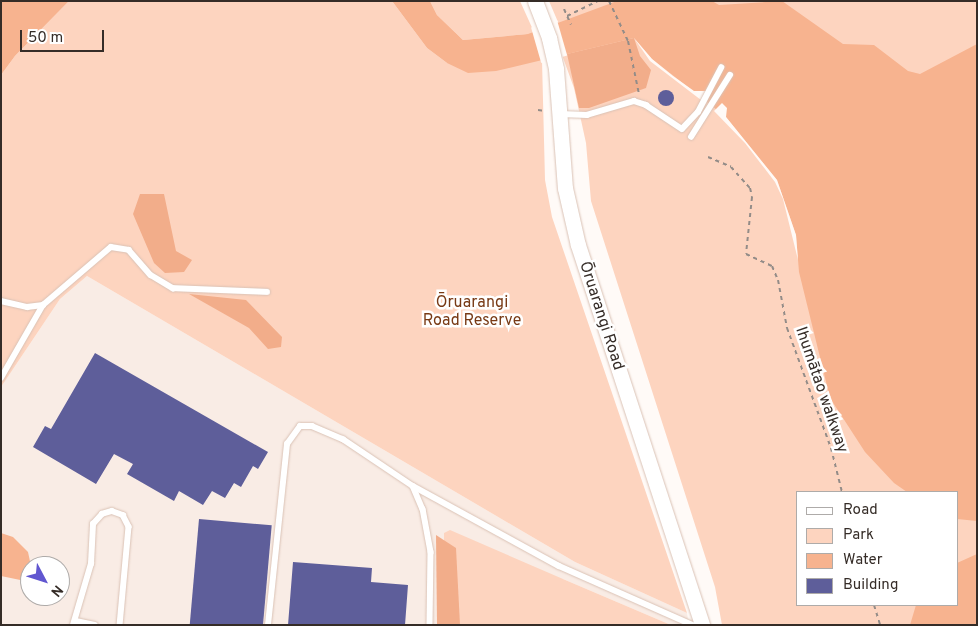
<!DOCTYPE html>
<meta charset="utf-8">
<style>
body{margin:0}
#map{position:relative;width:978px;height:626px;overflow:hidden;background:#fffaf7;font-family:Overpass,sans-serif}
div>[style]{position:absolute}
.built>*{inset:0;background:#f9ece5}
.green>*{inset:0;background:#fdd4bf}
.forest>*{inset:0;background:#f2ad8a}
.water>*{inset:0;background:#f7b38f}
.pier>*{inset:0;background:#fffaf7;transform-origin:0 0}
.building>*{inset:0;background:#5e5e9a;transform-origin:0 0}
.round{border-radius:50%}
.path>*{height:2px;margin-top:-1px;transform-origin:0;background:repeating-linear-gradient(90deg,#938c88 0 4px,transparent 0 8px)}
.roads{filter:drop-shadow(0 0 1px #dac2b5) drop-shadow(0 0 1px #dac2b5)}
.lane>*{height:5.5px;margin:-2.75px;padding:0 2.75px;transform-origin:2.75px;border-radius:2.75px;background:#fff}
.secondary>*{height:15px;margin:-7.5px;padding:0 7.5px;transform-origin:7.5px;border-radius:7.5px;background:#fff}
span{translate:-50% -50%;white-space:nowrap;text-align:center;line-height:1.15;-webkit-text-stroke:5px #fff;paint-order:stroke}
.park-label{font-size:16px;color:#783a15}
.street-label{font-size:16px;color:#352c27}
.frame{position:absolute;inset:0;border:2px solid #352c27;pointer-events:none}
.legend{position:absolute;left:796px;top:491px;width:162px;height:115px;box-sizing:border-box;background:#fff;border:1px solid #aeaba9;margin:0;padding:6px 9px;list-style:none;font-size:15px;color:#352c27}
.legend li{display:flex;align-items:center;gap:10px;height:25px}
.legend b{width:25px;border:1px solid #aeaba9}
.north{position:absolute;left:20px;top:556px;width:50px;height:50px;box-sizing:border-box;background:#fff;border:1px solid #aeaba9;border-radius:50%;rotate:130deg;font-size:14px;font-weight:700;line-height:20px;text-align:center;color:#352c27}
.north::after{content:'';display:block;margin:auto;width:18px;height:22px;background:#6157d0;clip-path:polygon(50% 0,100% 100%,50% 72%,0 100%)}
.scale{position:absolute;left:20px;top:30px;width:84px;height:22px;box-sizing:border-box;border:2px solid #352c27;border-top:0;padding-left:6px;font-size:15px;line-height:18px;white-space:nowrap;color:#352c27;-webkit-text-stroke:4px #fff;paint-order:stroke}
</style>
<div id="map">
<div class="built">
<i style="clip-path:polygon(evenodd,87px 276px,575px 562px,687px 613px,689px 625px,671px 625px,563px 579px,444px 625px,1px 625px,1px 387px,60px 299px,87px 276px,30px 566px,60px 566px,60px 596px,30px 596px,30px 566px)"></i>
</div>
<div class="green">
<i style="clip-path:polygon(evenodd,69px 1px,392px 1px,427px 48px,447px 63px,528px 34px,463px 40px,437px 15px,430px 1px,520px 1px,534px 32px,558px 22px,549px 1px,977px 1px,977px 625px,722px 625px,715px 587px,591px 201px,586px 143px,574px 88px,562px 55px,542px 60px,545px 180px,552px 217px,687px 613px,575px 562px,87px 276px,60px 299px,1px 387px,1px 75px,15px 56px,69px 1px,797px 492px,957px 492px,957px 605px,797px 605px,797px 492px)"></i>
<i style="clip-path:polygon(450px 530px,563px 579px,671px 625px,444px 625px,444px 533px)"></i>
</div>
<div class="forest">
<i style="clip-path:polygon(634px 38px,640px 56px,651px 70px,646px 88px,589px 108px,579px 108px,567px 54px)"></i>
<i style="clip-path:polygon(140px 194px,164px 194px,176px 251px,192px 260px,184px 272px,165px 273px,154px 263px,133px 214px)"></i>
<i style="clip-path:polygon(189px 294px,246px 300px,282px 337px,281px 347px,268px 349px,249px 328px)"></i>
<i style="clip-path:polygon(436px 535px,456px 548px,460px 625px,437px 625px)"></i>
</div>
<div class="water">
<i style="clip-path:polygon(1px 1px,69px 1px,15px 56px,1px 75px)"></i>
<i style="clip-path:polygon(392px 1px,430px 1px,437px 15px,463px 40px,528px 34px,617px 1px,712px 1px,719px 5px,782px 1px,843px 44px,874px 45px,908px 71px,920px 74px,977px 44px,977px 521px,957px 519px,957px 492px,907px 492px,894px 483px,865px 452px,830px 398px,799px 272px,796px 235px,777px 180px,726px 117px,652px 59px,634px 38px,496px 71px,468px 73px,447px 63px,427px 48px)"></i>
<i style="clip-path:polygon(1px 533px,13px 537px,28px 552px,31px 566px,30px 582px,1px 576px)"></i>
<i style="clip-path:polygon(977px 554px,977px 625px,910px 625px,916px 605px,957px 605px,957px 563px)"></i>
</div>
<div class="pier">
<i style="left:557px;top:20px;width:37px;height:27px;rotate:74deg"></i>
<i style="clip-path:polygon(634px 38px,652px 59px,673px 76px,694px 91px,706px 91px,701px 100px,650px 61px)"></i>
<i style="clip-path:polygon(722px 103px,727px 108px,726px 117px,777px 180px,796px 235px,798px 260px,783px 199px,775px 182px,745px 143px,714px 111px)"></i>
</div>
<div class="building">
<i class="round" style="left:658px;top:90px;width:16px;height:16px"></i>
<i style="clip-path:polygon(95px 353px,268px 452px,258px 469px,253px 466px,241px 487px,234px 483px,225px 498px,212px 491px,203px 505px,179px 491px,174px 501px,127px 474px,133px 464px,114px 454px,96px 484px,33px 447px,45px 426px,51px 429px)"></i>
<i style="left:199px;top:519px;width:73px;height:106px;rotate:5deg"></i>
<i style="clip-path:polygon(293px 562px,372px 568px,371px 582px,408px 585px,405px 625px,288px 625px)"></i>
</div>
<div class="path">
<i style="left:609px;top:1px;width:44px;rotate:64.6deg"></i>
<i style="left:628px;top:41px;width:54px;rotate:78.3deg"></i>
<i style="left:564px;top:9px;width:17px;rotate:66deg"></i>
<i style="left:567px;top:16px;width:34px;rotate:-26deg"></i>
<i style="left:538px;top:110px;width:7px;rotate:8deg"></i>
<i style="left:708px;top:157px;width:25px;rotate:23deg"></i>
<i style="left:731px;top:167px;width:28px;rotate:48deg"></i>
<i style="left:750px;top:188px;width:9px;rotate:77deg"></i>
<i style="left:752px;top:197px;width:57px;rotate:96deg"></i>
<i style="left:746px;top:254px;width:29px;rotate:25deg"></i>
<i style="left:772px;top:266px;width:15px;rotate:67deg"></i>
<i style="left:778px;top:280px;width:49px;rotate:79.4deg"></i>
<i style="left:787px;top:328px;width:128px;rotate:69.9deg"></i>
<i style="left:831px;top:448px;width:45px;rotate:76deg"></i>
<i style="left:957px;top:535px;width:1px"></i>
<i style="left:874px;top:605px;width:21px;rotate:73deg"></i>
</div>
<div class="roads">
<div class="lane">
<i style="left:560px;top:114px;width:27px;rotate:2deg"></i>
<i style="left:587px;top:115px;width:49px;rotate:-16.6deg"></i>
<i style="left:634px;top:101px;width:13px;rotate:18deg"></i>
<i style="left:646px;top:105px;width:43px;rotate:33.7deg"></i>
<i style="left:682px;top:129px;width:23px;rotate:-47deg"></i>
<i style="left:698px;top:112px;width:50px;rotate:-62.4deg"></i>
<i style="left:691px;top:137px;width:73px;rotate:-57.8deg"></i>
<i style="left:1px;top:301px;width:27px;rotate:13deg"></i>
<i style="left:27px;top:307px;width:16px;rotate:-7deg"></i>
<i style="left:1px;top:378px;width:84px;rotate:-60.1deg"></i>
<i style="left:43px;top:305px;width:89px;rotate:-40.5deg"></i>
<i style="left:111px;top:247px;width:18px;rotate:9deg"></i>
<i style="left:129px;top:250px;width:33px;rotate:49deg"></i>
<i style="left:151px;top:275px;width:26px;rotate:31deg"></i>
<i style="left:173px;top:288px;width:94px;rotate:2.4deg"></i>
<i style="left:413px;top:486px;width:25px;rotate:67deg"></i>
<i style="left:423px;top:509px;width:44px;rotate:79.5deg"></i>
<i style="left:431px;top:552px;width:73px;rotate:90.8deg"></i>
<i style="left:76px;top:621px;width:19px;rotate:12deg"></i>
<i style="left:73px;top:625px;width:64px;rotate:-73.6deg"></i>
<i style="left:91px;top:564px;width:40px;rotate:-87.1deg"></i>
<i style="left:93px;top:524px;width:13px;rotate:-48deg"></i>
<i style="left:102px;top:514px;width:10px;rotate:-17deg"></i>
<i style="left:112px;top:511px;width:12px;rotate:20deg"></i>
<i style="left:123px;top:515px;width:13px;rotate:63deg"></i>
<i style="left:129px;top:527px;width:98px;rotate:95.2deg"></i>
<i style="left:268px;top:625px;width:182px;rotate:-84deg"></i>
<i style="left:287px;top:444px;width:22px;rotate:-54deg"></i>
<i style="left:300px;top:426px;width:12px"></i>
<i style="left:312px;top:426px;width:34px;rotate:23deg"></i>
<i style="left:343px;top:439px;width:84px;rotate:33.9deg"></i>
<i style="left:413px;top:486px;width:166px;rotate:28.7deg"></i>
<i style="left:559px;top:566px;width:146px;rotate:23.8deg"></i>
</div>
<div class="secondary">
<i style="left:535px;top:1px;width:40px;rotate:69deg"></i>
<i style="left:549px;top:38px;width:32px;rotate:77deg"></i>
<i style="left:556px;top:69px;width:119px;rotate:85.7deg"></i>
<i style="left:565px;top:188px;width:58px;rotate:77.2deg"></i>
<i style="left:578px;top:245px;width:400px;rotate:71.9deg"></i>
</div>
</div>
<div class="park-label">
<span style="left:472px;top:312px">Ōruarangi<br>Road Reserve</span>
</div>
<div class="street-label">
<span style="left:601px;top:316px;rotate:72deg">Ōruarangi Road</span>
<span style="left:821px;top:390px;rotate:71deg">Ihumātao walkway</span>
</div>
<div class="frame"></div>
<ul class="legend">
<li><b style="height:6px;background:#fff"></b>Road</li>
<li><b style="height:14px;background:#fdd4bf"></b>Park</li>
<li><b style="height:14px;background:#f7b38f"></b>Water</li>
<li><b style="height:14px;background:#5e5e9a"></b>Building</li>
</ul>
<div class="north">N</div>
<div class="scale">50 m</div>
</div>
